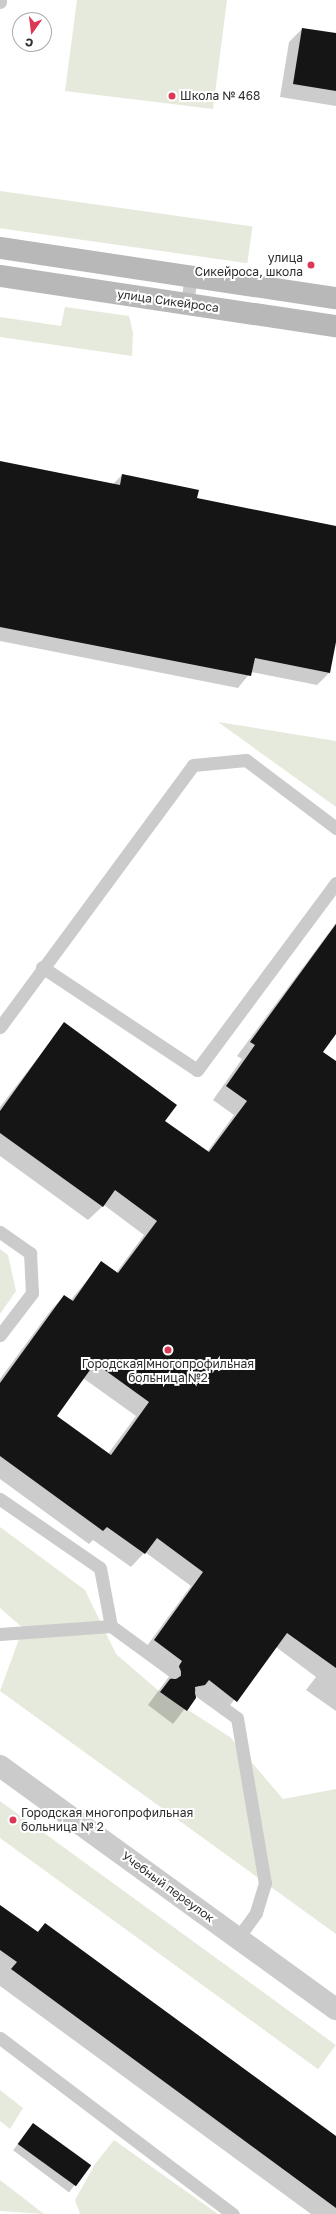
<!DOCTYPE html>
<meta charset="utf-8">
<style>
body{margin:0}
#map{position:relative;width:336px;height:2214px;overflow:hidden;background:#fff;font-family:"Golos Text",sans-serif}
div>[style]{position:absolute}
.green>*{inset:0;background:#e5eadc;transform-origin:0 0}
.shadow>*{inset:0;background:#0003;transform-origin:0 0}
.building>*{inset:0;background:#151515;transform-origin:0 0}
.lane>*{height:13px;margin:-6.5px;padding:0 6.5px;transform-origin:6.5px;border-radius:6.5px;background:#cbcbcb}
.street>*{height:22px;margin:-11px;padding:0 11px;transform-origin:11px;border-radius:11px;background:#cbcbcb}
.secondary>*{height:22px;margin:-11px;padding:0 11px;transform-origin:11px;border-radius:11px;background:#b8b8b8}
.dots>*{width:11px;height:11px;translate:-50% -50%;box-sizing:border-box;border:2px solid #fff;border-radius:50%}
span{translate:-50% -50%;white-space:nowrap;text-align:center;line-height:1.15;-webkit-text-stroke:4px #fff;paint-order:stroke}
.poi-label{font-size:12px;color:#2e2e2e}
.left{translate:0 -50%;text-align:left}
.right{translate:-100% -50%;text-align:right}
.street-label{font-size:12px;color:#2e2e2e}
.north{position:absolute;left:12px;top:12px;width:40px;height:40px;box-sizing:border-box;background:#fff;border:1px solid #ababab;border-radius:50%;rotate:194deg;font-size:11px;font-weight:700;line-height:16px;text-align:center;color:#2e2e2e}
.north::after{content:'';display:block;margin:auto;width:14px;height:18px;background:#dc3855;clip-path:polygon(50% 0,100% 100%,50% 72%,0 100%)}
</style>
<div id="map">
<div class="green">
<i style="clip-path:polygon(77px 0,227px 0,213px 109px,65px 91px)"></i>
<i style="left:0;top:191px;width:255px;height:37px;rotate:8deg"></i>
<i style="clip-path:polygon(65px 307px,129px 316px,133px 333px,132px 356px,0 337px,0 317px,61px 326px)"></i>
<i style="clip-path:polygon(218px 722px,336px 741px,336px 807px)"></i>
<i style="clip-path:polygon(0 1249px,8px 1255px,16px 1291px,0 1314px)"></i>
<i style="clip-path:polygon(0 1527px,85px 1590px,116px 1654px,160px 1692px,230px 1737px,283px 1799px,336px 1789px,336px 1934px,0 1691px,23px 1628px,0 1608px)"></i>
<i style="left:0;top:1801px;width:415px;height:30px;rotate:36deg"></i>
<i style="clip-path:polygon(0 2090px,23px 2108px,10px 2129px,0 2121px)"></i>
<i style="clip-path:polygon(114px 2140px,218px 2214px,80px 2214px,75px 2200px,95px 2164px)"></i>
<i style="clip-path:polygon(0 2180px,44px 2214px,0 2211px)"></i>
</div>
<div class="shadow">
<i style="clip-path:polygon(302px 29px,336px 34px,336px 106px,280px 97px,289px 42px)"></i>
<i style="clip-path:polygon(0 462px,113px 484px,122px 475px,195px 499px,336px 527px,336px 637px,329px 673px,317px 685px,251px 672px,238px 688px,0 641px)"></i>
<i style="clip-path:polygon(evenodd,336px 923px,336px 1033px,322px 1052px,336px 1063px,336px 1711px,306px 1690px,316px 1677px,276px 1647px,223px 1714px,196px 1694px,173px 1724px,148px 1705px,170px 1675px,141px 1654px,191px 1586px,145px 1552px,131px 1567px,93px 1540px,89px 1544px,0 1479px,0 1379px,51px 1310px,64px 1296px,70px 1301px,102px 1262px,116px 1273px,144px 1235px,104px 1205px,88px 1220px,0 1156px,0 1107px,64px 1024px,164px 1121px,207px 1152px,234px 1115px,213px 1100px,242px 1059px,237px 1056px,336px 923px,83px 1378px,136px 1416px,108px 1454px,55px 1416px,83px 1378px)"></i>
<i style="clip-path:polygon(0 1907px,37px 1932px,45px 1924px,336px 2138px,336px 2214px,311px 2214px,0 1986px)"></i>
<i style="left:33px;top:2124px;width:70px;height:33px;rotate:37deg"></i>
</div>
<div class="building">
<i style="clip-path:polygon(302px 28px,336px 33px,336px 91px,293px 84px)"></i>
<i style="clip-path:polygon(0 461px,120px 485px,122px 474px,199px 490px,197px 498px,336px 526px,336px 642px,330px 673px,255px 658px,251px 676px,0 627px)"></i>
<i style="clip-path:polygon(evenodd,336px 924px,336px 1034px,323px 1052px,336px 1061px,336px 1668px,287px 1633px,237px 1702px,209px 1680px,205px 1685px,195px 1687px,196px 1698px,187px 1711px,160px 1692px,170px 1679px,181px 1676px,179px 1666px,182px 1661px,154px 1640px,203px 1572px,157px 1538px,145px 1554px,107px 1527px,103px 1531px,0 1456px,0 1383px,64px 1295px,73px 1301px,101px 1261px,118px 1273px,157px 1221px,115px 1190px,103px 1207px,0 1133px,0 1111px,64px 1022px,177px 1105px,165px 1121px,209px 1152px,247px 1101px,226px 1086px,255px 1045px,250px 1042px,336px 924px,95px 1363px,149px 1402px,111px 1455px,57px 1416px,95px 1363px)"></i>
<i style="clip-path:polygon(0 1905px,38px 1932px,45px 1923px,336px 2136px,336px 2208px,11px 1969px,17px 1962px,0 1950px)"></i>
<i style="left:33px;top:2123px;width:72px;height:26px;rotate:36deg"></i>
</div>
<div class="lane">
<i style="left:0;top:2px;width:2px;rotate:-90deg"></i>
<i style="left:187px;top:304px;width:27px;rotate:-82deg"></i>
<i style="left:42px;top:967px;width:186px;rotate:33.6deg"></i>
<i style="left:197px;top:1070px;width:233px;rotate:-53.4deg"></i>
<i style="left:0;top:1027px;width:325px;rotate:-53.6deg"></i>
<i style="left:193px;top:765px;width:53px;rotate:-5.4deg"></i>
<i style="left:246px;top:760px;width:113px;rotate:37.1deg"></i>
<i style="left:0;top:1232px;width:37px;rotate:35deg"></i>
<i style="left:30px;top:1253px;width:40px;rotate:87.1deg"></i>
<i style="left:32px;top:1293px;width:53px;rotate:127.3deg"></i>
<i style="left:0;top:1499px;width:121px;rotate:34.6deg"></i>
<i style="left:100px;top:1568px;width:59px;rotate:79.3deg"></i>
<i style="left:111px;top:1626px;width:78px;rotate:36.1deg"></i>
<i style="left:0;top:1634px;width:111px;rotate:-4.1deg"></i>
<i style="left:201px;top:1692px;width:44px;rotate:35.8deg"></i>
<i style="left:237px;top:1718px;width:167px;rotate:80.4deg"></i>
<i style="left:265px;top:1883px;width:31px;rotate:107deg"></i>
<i style="left:256px;top:1913px;width:31px;rotate:126deg"></i>
<i style="left:0;top:2038px;width:292px;rotate:37.1deg"></i>
</div>
<div class="street">
<i style="left:0;top:1766px;width:415px;rotate:35.9deg"></i>
</div>
<div class="secondary">
<i style="left:0;top:248px;width:340px;rotate:8.5deg"></i>
<i style="left:0;top:276px;width:340px;rotate:8.5deg"></i>
</div>
<div class="dots">
<i style="left:172px;top:96px;background:#dc3855"></i>
<i style="left:311px;top:265px;background:#dc3855"></i>
<i style="left:168px;top:1350px;background:#dc3855"></i>
<i style="left:13px;top:1820px;background:#dc3855"></i>
</div>
<div class="poi-label">
<span class="left" style="left:180px;top:96px">Школа № 468</span>
<span class="right" style="left:303px;top:265px">улица<br>Сикейроса, школа</span>
<span style="left:168px;top:1371px">Городская многопрофильная<br>больница №2</span>
<span class="left" style="left:21px;top:1820px">Городская многопрофильная<br>больница № 2</span>
</div>
<div class="street-label">
<span style="left:168px;top:301px;rotate:8deg">улица Сикейроса</span>
<span style="left:168px;top:1887px;rotate:36deg">Учебный переулок</span>
</div>
<div class="north">С</div>
</div>
